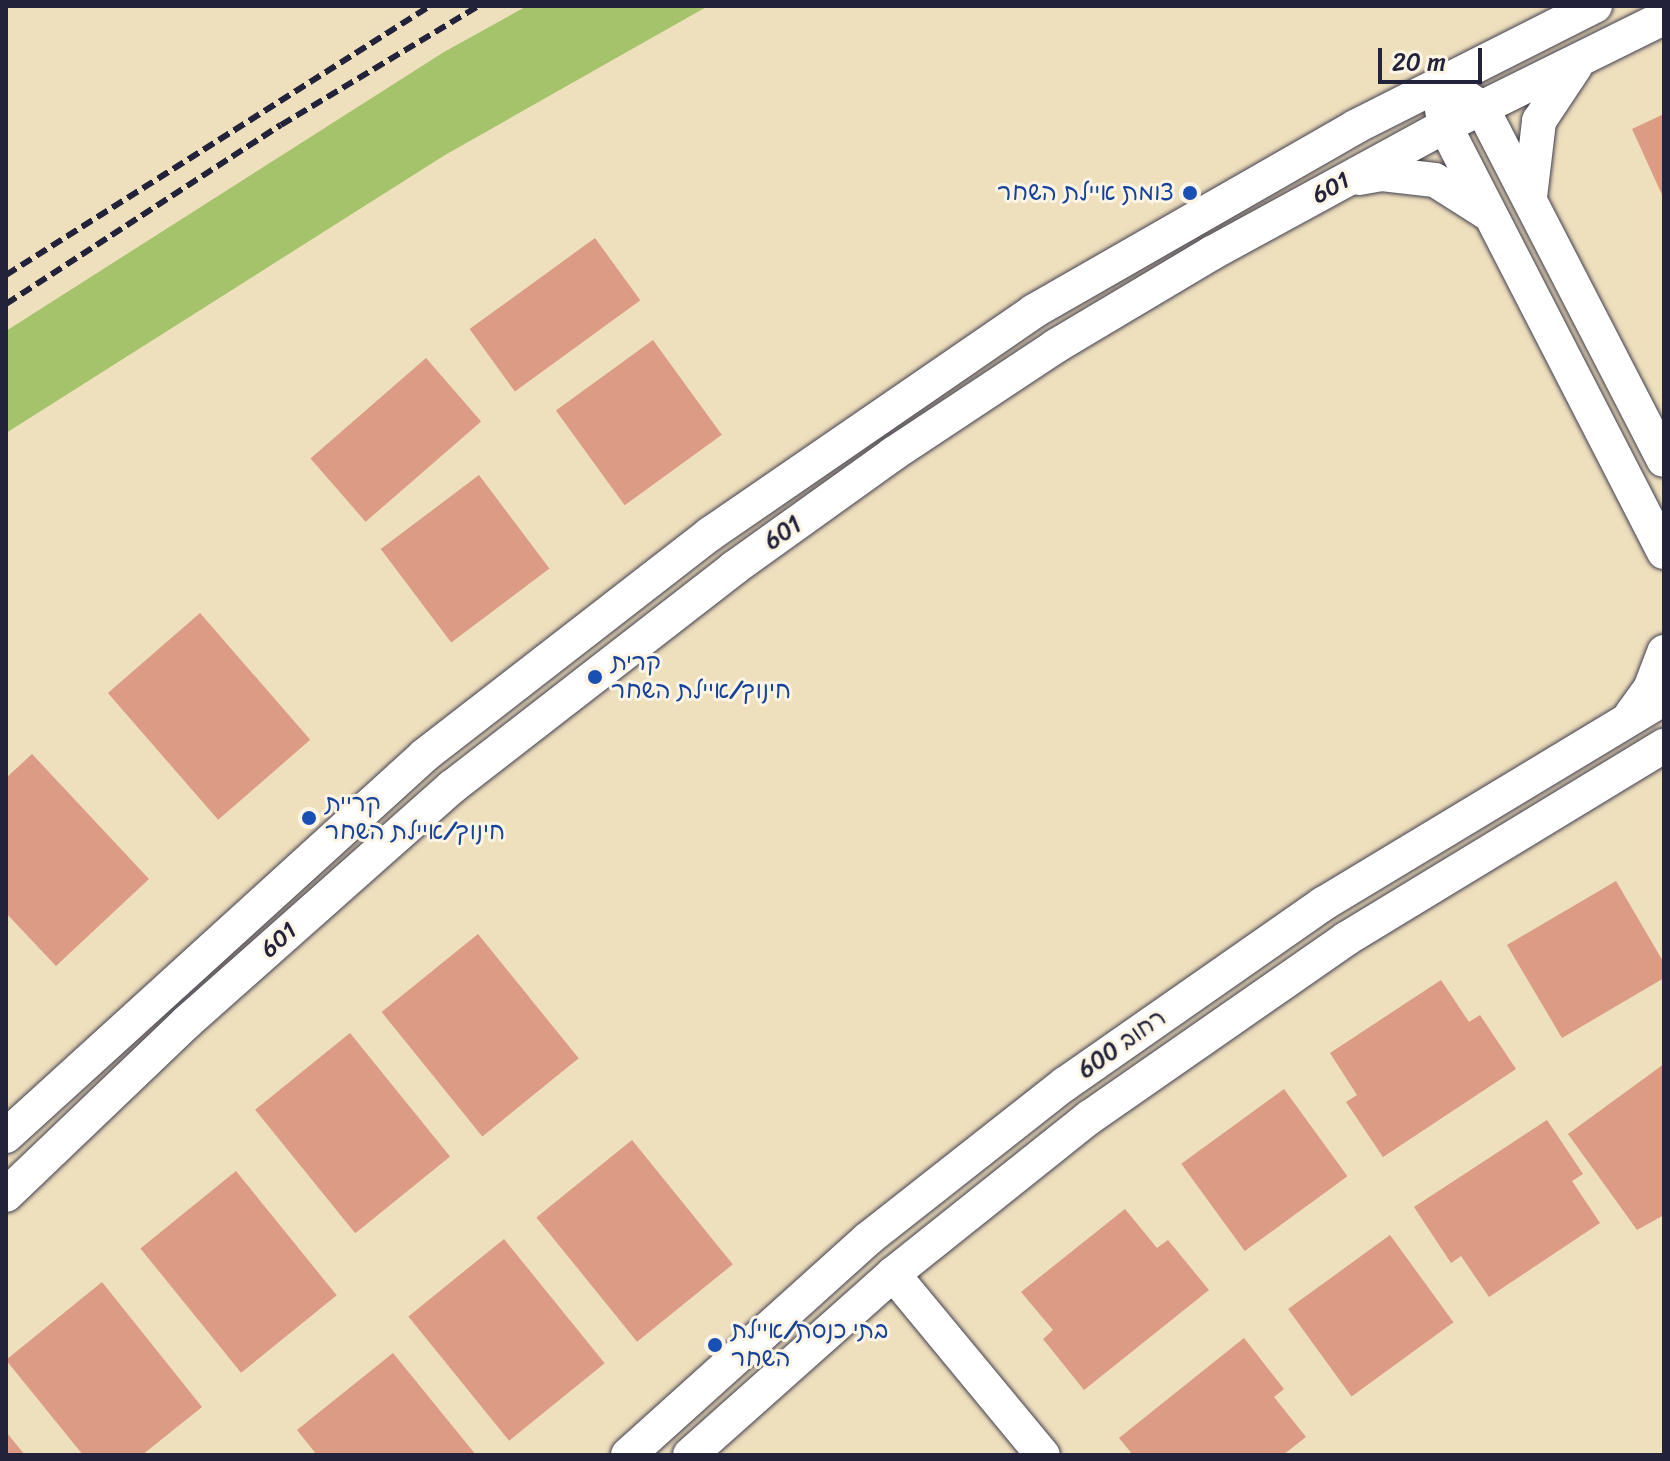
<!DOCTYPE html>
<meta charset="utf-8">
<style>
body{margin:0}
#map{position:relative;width:1670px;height:1461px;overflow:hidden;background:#eedfbd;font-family:Sriracha,"Playpen Sans Hebrew",sans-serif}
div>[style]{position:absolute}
.green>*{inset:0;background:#a4c36b}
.building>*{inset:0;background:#db9b84;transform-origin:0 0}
.roads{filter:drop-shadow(0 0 2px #413e4e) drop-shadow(0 0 2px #413e4e)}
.minor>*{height:34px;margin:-17px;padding:0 17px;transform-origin:17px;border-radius:17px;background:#fff}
.rail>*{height:6px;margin-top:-3px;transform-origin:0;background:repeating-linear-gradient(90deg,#22223b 0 12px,transparent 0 18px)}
.dots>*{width:22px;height:22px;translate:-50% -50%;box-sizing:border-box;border:4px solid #fcf5e5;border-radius:50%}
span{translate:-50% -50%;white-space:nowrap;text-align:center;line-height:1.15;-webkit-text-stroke:6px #fcf5e5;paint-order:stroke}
.street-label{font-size:24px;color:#22223b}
.transit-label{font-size:24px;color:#164399}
.right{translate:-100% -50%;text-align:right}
.left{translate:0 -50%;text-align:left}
.frame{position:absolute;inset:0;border:8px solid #22223b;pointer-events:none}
.scale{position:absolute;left:1378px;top:48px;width:104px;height:36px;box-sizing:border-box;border:4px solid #22223b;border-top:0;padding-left:10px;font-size:24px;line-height:28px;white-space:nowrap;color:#22223b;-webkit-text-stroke:6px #fcf5e5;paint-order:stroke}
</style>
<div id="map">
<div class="green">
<i style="clip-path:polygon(527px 6px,708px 6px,445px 155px,6px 433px,6px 331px,444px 52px)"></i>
</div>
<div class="building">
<i style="clip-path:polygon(1664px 114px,1664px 199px,1632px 129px)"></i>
<i style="left:595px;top:238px;width:77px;height:155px;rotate:54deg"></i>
<i style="left:653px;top:340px;width:117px;height:120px;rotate:54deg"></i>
<i style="left:426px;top:358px;width:84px;height:153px;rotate:49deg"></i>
<i style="left:479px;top:475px;width:117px;height:123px;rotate:53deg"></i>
<i style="left:200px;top:613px;width:168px;height:122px;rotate:49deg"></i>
<i style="clip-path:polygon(32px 754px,149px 879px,56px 966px,6px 913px,6px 778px)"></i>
<i style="clip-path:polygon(1616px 881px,1664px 963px,1664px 978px,1562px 1038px,1507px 945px)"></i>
<i style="left:478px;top:934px;width:160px;height:124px;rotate:51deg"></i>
<i style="clip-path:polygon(1441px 980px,1469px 1022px,1480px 1015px,1516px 1069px,1383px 1157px,1346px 1102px,1357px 1095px,1330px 1053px)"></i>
<i style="left:350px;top:1033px;width:159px;height:122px;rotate:51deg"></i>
<i style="clip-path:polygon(1664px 1064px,1664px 1215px,1637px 1230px,1568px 1134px)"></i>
<i style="left:1284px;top:1089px;width:108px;height:127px;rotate:54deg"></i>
<i style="clip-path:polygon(1547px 1120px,1583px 1174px,1572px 1181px,1600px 1223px,1489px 1297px,1461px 1256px,1451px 1263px,1414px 1207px)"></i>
<i style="left:632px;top:1140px;width:160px;height:123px;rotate:51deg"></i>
<i style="left:236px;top:1171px;width:160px;height:123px;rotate:51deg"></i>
<i style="clip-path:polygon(1125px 1209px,1157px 1248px,1168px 1240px,1209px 1290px,1084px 1390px,1043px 1339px,1053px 1330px,1021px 1292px)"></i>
<i style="left:1390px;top:1235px;width:108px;height:126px;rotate:54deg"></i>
<i style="left:504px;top:1239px;width:160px;height:123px;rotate:51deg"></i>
<i style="clip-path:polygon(102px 1282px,202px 1407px,142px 1455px,83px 1455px,6px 1360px)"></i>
<i style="clip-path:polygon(1244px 1338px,1284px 1389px,1274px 1397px,1306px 1437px,1283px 1455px,1133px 1455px,1119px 1438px)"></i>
<i style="clip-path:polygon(393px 1353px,476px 1455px,317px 1455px,297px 1430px)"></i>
<i style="clip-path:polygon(6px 1432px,25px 1455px,6px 1455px)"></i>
</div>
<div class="roads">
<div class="minor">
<i style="left:1464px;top:96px;width:22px;rotate:34deg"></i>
<i style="left:1482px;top:108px;width:396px;rotate:62.7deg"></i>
<i style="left:1441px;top:104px;width:22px;rotate:80deg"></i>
<i style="left:1445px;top:126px;width:479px;rotate:62.8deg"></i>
<i style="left:1359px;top:178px;width:23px;rotate:-10deg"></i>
<i style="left:1382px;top:174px;width:53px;rotate:6.5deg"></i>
<i style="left:1435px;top:180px;width:62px;rotate:32.4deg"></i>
<i style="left:1530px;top:197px;width:77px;rotate:-83.2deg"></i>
<i style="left:1539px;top:121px;width:65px;rotate:-56.3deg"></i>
<i style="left:1631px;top:715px;width:32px;rotate:-54deg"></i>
<i style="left:1650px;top:689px;width:40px;rotate:-69deg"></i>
<i style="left:6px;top:1136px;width:566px;rotate:-42.28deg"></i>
<i style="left:425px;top:755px;width:361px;rotate:-37.8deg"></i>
<i style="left:710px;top:534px;width:393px;rotate:-34.5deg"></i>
<i style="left:1034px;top:311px;width:370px;rotate:-29.8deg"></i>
<i style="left:1355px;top:127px;width:269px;rotate:-26.8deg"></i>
<i style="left:6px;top:1195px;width:250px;rotate:-43.7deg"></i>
<i style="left:187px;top:1022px;width:354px;rotate:-41.6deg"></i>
<i style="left:452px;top:787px;width:357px;rotate:-37.8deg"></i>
<i style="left:734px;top:568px;width:196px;rotate:-35.6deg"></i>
<i style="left:893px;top:454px;width:196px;rotate:-33.5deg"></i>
<i style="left:1056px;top:346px;width:182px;rotate:-30.8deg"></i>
<i style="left:1212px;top:253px;width:265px;rotate:-28.6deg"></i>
<i style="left:1445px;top:126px;width:244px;rotate:-26.3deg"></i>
<i style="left:893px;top:1274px;width:235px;rotate:50.4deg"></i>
<i style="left:628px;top:1455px;width:324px;rotate:-42deg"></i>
<i style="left:869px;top:1238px;width:249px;rotate:-38.2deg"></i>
<i style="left:1065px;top:1084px;width:315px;rotate:-34.9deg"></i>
<i style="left:1323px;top:904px;width:398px;rotate:-31.1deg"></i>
<i style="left:690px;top:1455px;width:272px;rotate:-41.7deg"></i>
<i style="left:893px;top:1274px;width:252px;rotate:-38.6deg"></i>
<i style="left:1090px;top:1117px;width:312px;rotate:-34.8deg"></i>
<i style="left:1346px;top:939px;width:372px;rotate:-31.3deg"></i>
</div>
</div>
<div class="rail">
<i style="left:6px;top:275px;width:502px;rotate:-32.39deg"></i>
<i style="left:6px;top:304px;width:328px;rotate:-33.1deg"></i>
<i style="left:281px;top:125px;width:230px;rotate:-31.1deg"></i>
</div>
<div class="dots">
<i style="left:1190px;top:193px;background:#1a4fb4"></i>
<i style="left:595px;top:677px;background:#1a4fb4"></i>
<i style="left:309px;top:818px;background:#1a4fb4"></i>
<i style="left:715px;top:1345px;background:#1a4fb4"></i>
</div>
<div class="street-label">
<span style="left:1331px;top:188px;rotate:-29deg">601</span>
<span style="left:783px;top:533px;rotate:-35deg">601</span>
<span style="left:279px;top:940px;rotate:-42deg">601</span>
<span style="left:1122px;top:1044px;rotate:-35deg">רחוב 600</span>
</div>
<div class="transit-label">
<span class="right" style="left:1174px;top:193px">צומת איילת השחר</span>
<span class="left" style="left:611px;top:677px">קרית<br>חינוך/איילת השחר</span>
<span class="left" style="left:325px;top:818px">קריית<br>חינוך/איילת השחר</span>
<span class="left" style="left:731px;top:1345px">בתי כנסת/איילת<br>השחר</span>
</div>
<div class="frame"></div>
<div class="scale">20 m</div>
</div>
